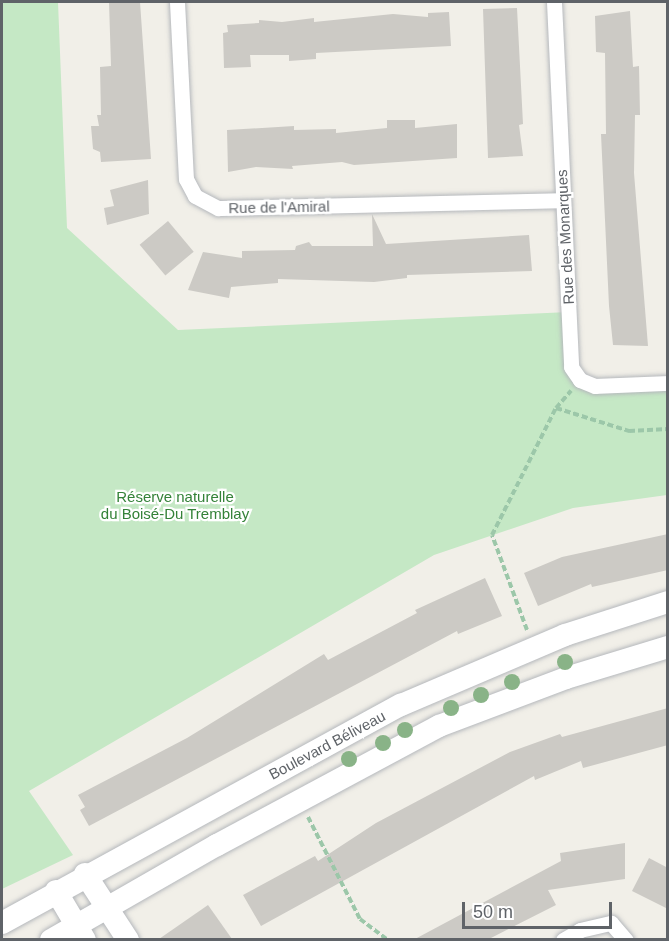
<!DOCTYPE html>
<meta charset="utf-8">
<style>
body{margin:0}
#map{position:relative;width:669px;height:941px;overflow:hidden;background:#f1efe8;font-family:Helvetica,sans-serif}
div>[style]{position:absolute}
.green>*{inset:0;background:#c5e8c5}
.building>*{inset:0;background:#cccac5;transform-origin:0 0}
.path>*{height:4px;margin-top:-2px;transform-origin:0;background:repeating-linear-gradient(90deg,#9cc7a9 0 6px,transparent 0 9px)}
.roads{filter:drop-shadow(0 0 2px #b5b8bc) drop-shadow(0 0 2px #b5b8bc)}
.street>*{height:15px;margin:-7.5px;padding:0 7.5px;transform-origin:7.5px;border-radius:7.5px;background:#fff}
.secondary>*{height:22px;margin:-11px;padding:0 11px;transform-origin:11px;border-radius:11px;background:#fff}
.trees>*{width:16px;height:16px;margin:-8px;border-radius:50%;background:#89b387}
span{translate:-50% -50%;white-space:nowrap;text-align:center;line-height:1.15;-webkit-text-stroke:4.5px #fff;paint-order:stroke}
.street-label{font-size:15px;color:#5f6368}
.park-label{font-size:15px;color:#348238}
.frame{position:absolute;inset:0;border:3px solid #5f6368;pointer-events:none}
.scale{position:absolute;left:462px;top:902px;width:150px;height:27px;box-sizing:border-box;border:3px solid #5f6368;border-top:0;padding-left:8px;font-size:18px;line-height:21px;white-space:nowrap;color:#5f6368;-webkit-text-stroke:4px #fff;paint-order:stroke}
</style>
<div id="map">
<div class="green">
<i style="clip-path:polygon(2px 2px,58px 2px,67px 228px,178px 330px,569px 312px,580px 380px,668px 383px,667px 495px,573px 508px,434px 555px,29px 791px,73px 855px,2px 889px)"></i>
</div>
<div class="building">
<i style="clip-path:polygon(109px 2px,140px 2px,151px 159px,101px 162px,100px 152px,93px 149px,91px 126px,99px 126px,97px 115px,101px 115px,100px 67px,111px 66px)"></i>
<i style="clip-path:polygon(517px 8px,523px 124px,519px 125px,523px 156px,488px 158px,483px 9px)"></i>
<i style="clip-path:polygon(630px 11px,633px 67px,639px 66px,640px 115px,635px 115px,634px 173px,648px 346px,613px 345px,609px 306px,601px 134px,606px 134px,605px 53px,596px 52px,595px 16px)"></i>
<i style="clip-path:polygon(449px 12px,451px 46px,316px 53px,316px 59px,289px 61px,289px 55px,250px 55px,251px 67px,224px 68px,223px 33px,228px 32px,227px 25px,259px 23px,259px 20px,282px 22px,314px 18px,314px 22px,393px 14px,428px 17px,428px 13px)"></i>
<i style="clip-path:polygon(387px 120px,415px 120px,415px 128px,457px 124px,457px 158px,354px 165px,342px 162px,292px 166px,293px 169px,256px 167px,228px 172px,227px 130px,294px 126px,294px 130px,336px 129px,336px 133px,387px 128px)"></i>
<i style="clip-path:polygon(148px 180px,149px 214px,107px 225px,104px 208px,114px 206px,110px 190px)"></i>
<i style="clip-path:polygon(372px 214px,386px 244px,529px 235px,532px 271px,407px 275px,407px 278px,374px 282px,278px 279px,278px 283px,231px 287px,229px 298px,188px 290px,203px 252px,242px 258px,242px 251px,295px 250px,296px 246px,309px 242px,312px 246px,373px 246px)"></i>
<i style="left:168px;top:221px;width:40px;height:37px;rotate:50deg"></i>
<i style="clip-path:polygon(668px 534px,668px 570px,592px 587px,591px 584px,538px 606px,524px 573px,562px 557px)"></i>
<i style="clip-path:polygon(485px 578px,502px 616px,458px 634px,457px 631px,89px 826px,80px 810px,85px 807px,78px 795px,187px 738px,324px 654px,328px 660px,417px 613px,415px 610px)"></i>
<i style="clip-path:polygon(668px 708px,668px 745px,583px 768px,581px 761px,535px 780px,534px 776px,261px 926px,243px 895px,315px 856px,318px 861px,376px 823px,510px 752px,560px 734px,562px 737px)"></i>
<i style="clip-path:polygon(625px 843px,625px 879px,548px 890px,556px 905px,489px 939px,415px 939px,561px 861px,560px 853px)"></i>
<i style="clip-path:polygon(649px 858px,668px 868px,668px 909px,632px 891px)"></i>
<i style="clip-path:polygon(208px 905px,232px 939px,159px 939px)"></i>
</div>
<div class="path">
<i style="left:556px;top:408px;width:77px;rotate:17.5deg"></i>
<i style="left:629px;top:431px;width:39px;rotate:-3deg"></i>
<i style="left:527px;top:630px;width:101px;rotate:-110.2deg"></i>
<i style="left:492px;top:535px;width:142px;rotate:-63.3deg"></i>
<i style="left:556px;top:408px;width:23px;rotate:-49deg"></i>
<i style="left:308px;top:817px;width:114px;rotate:63deg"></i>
<i style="left:360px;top:919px;width:35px;rotate:37deg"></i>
</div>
<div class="roads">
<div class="street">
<i style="left:177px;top:2px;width:177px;rotate:87.1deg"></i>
<i style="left:186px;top:179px;width:19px;rotate:62deg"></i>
<i style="left:195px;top:196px;width:26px;rotate:28deg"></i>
<i style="left:218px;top:208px;width:345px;rotate:-1.3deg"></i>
<i style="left:554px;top:2px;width:365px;rotate:87.3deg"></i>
<i style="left:571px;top:367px;width:16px;rotate:55deg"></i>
<i style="left:580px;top:380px;width:16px;rotate:22deg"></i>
<i style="left:595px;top:386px;width:73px;rotate:-2.4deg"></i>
<i style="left:563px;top:940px;width:20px;rotate:-30deg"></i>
<i style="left:580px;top:930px;width:32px;rotate:-13deg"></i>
<i style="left:611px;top:923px;width:23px;rotate:49deg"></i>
</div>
<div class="secondary">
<i style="left:85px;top:874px;width:79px;rotate:56.9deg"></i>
<i style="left:56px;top:891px;width:57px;rotate:59.4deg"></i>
<i style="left:2px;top:923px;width:455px;rotate:-28.7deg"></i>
<i style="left:401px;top:705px;width:178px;rotate:-23.1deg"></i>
<i style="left:565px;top:635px;width:108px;rotate:-17.8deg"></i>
<i style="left:51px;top:940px;width:191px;rotate:-29.8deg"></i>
<i style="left:217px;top:845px;width:252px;rotate:-28.2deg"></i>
<i style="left:439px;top:726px;width:136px;rotate:-20.7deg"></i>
<i style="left:566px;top:678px;width:107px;rotate:-16.9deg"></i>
</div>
</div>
<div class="trees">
<i style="left:565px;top:662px"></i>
<i style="left:512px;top:682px"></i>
<i style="left:481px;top:695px"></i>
<i style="left:451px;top:708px"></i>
<i style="left:405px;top:730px"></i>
<i style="left:383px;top:743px"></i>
<i style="left:349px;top:759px"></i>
</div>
<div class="street-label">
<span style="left:279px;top:207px;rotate:-1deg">Rue de l'Amiral</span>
<span style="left:565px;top:237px;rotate:-93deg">Rue des Monarques</span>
<span style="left:327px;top:745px;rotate:-28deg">Boulevard Béliveau</span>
</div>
<div class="park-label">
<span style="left:175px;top:505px">Réserve naturelle<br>du Boisé-Du Tremblay</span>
</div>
<div class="frame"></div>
<div class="scale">50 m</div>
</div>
